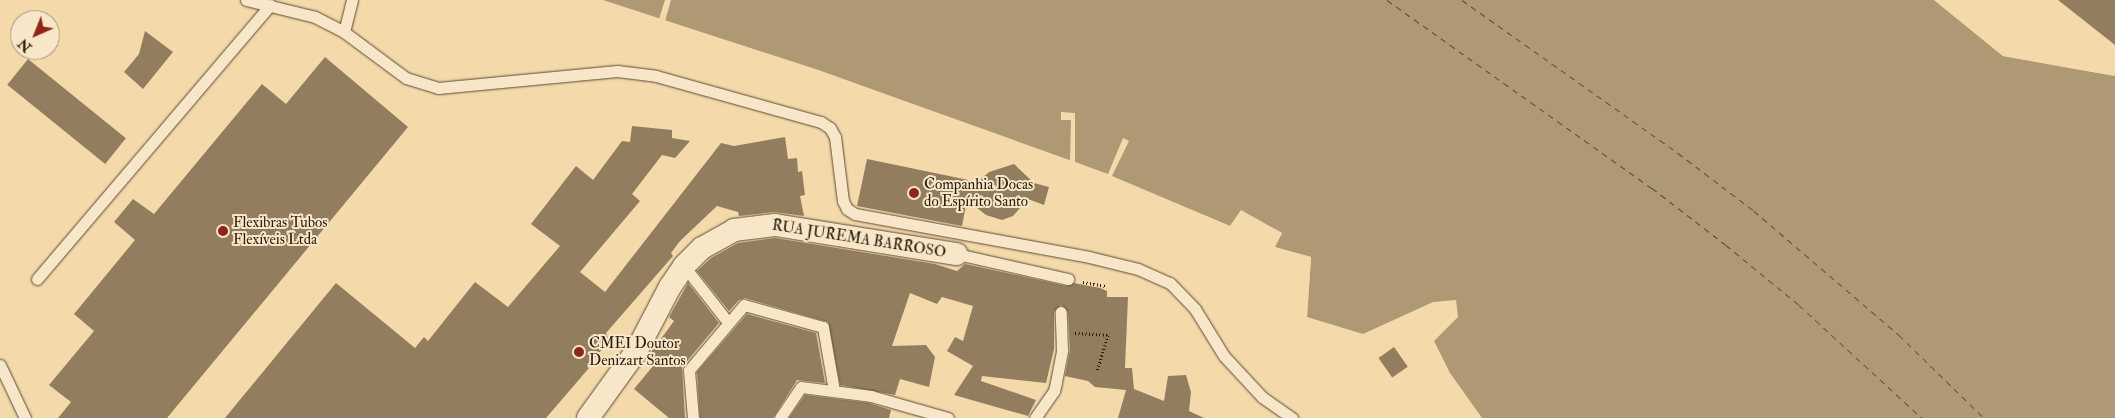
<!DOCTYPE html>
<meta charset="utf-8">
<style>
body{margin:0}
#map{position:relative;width:2115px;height:418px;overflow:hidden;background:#f4d9ab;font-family:"IM FELL Double Pica",serif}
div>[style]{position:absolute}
.water>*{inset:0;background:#af9975}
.pier>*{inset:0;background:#f4d9ab}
.ferry>*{height:1px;margin-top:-0.5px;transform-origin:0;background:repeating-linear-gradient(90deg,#5e4e35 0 6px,transparent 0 11px)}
.building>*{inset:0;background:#927e5e;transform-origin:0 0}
.path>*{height:3px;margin-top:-1.5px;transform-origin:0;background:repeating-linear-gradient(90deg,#281c0b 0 1px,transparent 0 3.5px)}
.roads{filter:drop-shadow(0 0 1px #5b4b33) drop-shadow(0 0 1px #5b4b33)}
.lane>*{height:11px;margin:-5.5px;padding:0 5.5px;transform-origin:5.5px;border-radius:5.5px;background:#f8e6c8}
.street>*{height:22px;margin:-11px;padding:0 11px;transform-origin:11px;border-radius:11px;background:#f8e6c8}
.dots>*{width:14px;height:14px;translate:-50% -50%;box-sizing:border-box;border:2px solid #f8e6c8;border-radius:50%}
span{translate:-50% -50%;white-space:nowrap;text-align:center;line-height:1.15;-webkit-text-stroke:4px #f8e6c8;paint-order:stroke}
.poi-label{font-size:15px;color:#281c0b}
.left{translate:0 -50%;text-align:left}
.street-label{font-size:15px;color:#281c0b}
.north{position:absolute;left:10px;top:10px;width:50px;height:50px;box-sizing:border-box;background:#f8e6c8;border:1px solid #a5957c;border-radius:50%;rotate:224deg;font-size:14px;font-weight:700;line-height:20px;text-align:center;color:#281c0b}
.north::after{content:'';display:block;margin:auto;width:18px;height:22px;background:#8f2418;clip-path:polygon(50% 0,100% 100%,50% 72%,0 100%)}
</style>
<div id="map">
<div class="water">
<i style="clip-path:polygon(603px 0,1934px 0,2003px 56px,2115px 76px,2115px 418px,1482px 418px,1450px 373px,1434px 341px,1458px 317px,1456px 300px,1433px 302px,1363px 334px,1307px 317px,1311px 257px,1274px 247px,1282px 233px,1241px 211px,1230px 226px,1075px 162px,818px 70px)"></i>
</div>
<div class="pier">
<i style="clip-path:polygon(600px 0,659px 19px,665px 0,671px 0,665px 21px,818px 70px,1070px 162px,1071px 120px,1061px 120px,1061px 112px,1075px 113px,1075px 162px,1108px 174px,1123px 138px,1129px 141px,1112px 176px,1230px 226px,1241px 210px,1282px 233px,1275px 247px,1311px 257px,1307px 317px,1308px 259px,1273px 249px,1278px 234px,1242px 214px,1229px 229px,1074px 164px,817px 73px)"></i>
<i style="clip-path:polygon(1934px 0,2004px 53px,2115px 76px,2003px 56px)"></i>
</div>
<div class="ferry">
<i style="left:1387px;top:0;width:325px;rotate:35.4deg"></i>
<i style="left:1652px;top:188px;width:93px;rotate:37.6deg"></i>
<i style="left:1726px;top:245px;width:94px;rotate:39.4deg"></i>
<i style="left:1799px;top:305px;width:167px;rotate:42.6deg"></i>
<i style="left:1462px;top:0;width:265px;rotate:35.3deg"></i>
<i style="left:1678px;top:153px;width:96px;rotate:37.3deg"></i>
<i style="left:1754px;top:211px;width:191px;rotate:40.5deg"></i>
<i style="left:1899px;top:335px;width:119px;rotate:44.3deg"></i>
</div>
<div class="building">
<i style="clip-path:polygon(2058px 0,2115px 0,2115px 45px)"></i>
<i style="clip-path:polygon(145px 31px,173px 52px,143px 89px,124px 72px,139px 54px)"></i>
<i style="clip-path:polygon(325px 57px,408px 127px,167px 418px,58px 418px,71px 402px,49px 385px,94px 331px,74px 314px,135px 240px,114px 222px,133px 199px,154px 214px,262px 84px,286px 104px)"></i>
<i style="left:28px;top:59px;width:126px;height:33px;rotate:39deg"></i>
<i style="clip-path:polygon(632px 126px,672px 130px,672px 138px,690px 141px,675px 158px,662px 155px,632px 194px,640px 201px,580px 272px,605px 292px,721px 143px,734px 146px,785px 137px,788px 159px,797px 158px,798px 172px,802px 171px,805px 195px,800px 196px,804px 216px,774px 212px,739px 216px,738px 212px,717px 206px,680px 241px,671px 253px,673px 256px,606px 333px,609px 341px,587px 367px,589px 368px,546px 418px,225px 418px,336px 283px,415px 348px,424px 337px,428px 341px,475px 282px,508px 307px,560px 246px,531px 224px,576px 166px,593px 180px,622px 141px,630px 142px)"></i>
<i style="clip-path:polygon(867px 159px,978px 182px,989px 172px,1014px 164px,1034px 183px,1049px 187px,1044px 205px,1028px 199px,1013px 216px,1002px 220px,986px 215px,967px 200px,962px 226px,857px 206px)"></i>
<i style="clip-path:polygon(775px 238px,935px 264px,957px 271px,965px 264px,1066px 286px,1074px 283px,1100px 288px,1107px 291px,1107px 297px,1128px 297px,1125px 368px,1132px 368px,1134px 389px,1164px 401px,1168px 376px,1186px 375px,1191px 392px,1189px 411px,1204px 418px,1118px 418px,1126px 390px,1095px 387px,1088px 381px,1065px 376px,1070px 350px,1068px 312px,1061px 305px,1054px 312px,1054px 349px,1046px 383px,982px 376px,981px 381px,1036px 400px,1028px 416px,954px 395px,973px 366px,947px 351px,955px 337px,963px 341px,973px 306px,942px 297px,937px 304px,910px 293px,892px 346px,926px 345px,935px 357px,929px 387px,900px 379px,895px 395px,840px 385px,828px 322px,745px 298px,739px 300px,729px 311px,697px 271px,711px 258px,738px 243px)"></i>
<i style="clip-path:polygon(688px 283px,719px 323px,682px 367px,685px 418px,669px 418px,634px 389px,658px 360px,649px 355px,674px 321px,669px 317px)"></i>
<i style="clip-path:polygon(747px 314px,816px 333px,825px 383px,797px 380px,773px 418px,700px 418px,697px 372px)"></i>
<i style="left:1394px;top:347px;width:24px;height:19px;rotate:55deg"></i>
<i style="clip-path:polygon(805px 395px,869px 403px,891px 410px,889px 418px,789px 418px)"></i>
</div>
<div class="path">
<i style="left:1083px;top:282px;width:23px;rotate:10deg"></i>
<i style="left:1075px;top:333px;width:33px;rotate:3deg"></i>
<i style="left:1108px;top:335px;width:38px;rotate:107deg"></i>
</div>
<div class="roads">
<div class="lane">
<i style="left:246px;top:0;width:71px;rotate:13.8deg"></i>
<i style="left:315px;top:17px;width:33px;rotate:27deg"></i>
<i style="left:344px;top:32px;width:77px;rotate:36.6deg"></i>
<i style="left:406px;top:78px;width:34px;rotate:17deg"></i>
<i style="left:438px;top:88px;width:180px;rotate:-5.4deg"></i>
<i style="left:617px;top:71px;width:39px;rotate:7deg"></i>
<i style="left:656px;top:76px;width:171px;rotate:15.6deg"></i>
<i style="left:821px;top:122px;width:11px;rotate:34deg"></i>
<i style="left:830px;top:128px;width:10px;rotate:61deg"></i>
<i style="left:835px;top:137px;width:64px;rotate:82.9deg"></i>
<i style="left:843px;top:201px;width:9px;rotate:63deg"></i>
<i style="left:847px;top:209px;width:9px;rotate:32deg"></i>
<i style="left:855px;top:214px;width:238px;rotate:10.4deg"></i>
<i style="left:1089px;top:257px;width:50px;rotate:13.8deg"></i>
<i style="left:1138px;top:269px;width:35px;rotate:24deg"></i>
<i style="left:1170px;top:283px;width:36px;rotate:46deg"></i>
<i style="left:1195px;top:309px;width:55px;rotate:58.3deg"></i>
<i style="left:1224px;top:356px;width:56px;rotate:47.2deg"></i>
<i style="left:1262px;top:397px;width:37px;rotate:35deg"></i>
<i style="left:344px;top:32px;width:33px;rotate:-76deg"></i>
<i style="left:957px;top:254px;width:114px;rotate:12.7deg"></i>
<i style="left:684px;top:266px;width:70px;rotate:52deg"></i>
<i style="left:37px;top:279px;width:360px;rotate:-49.6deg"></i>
<i style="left:0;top:365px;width:59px;rotate:64.7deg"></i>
<i style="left:693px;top:418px;width:48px;rotate:-94.8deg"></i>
<i style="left:689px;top:370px;width:85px;rotate:-49.8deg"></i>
<i style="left:744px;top:305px;width:82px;rotate:15.6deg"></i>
<i style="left:823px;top:327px;width:65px;rotate:80.2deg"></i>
<i style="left:780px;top:418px;width:37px;rotate:-56deg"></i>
<i style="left:801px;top:387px;width:71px;rotate:7.3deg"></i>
<i style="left:871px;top:396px;width:80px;rotate:15.9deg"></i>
<i style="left:1035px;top:418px;width:33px;rotate:-55deg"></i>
<i style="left:1054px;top:391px;width:9px;rotate:-77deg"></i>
<i style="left:1056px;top:382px;width:33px;rotate:-79deg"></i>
<i style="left:1062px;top:350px;width:38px;rotate:-92deg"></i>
</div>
<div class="street">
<i style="left:588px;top:418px;width:84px;rotate:-54.2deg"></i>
<i style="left:637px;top:350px;width:71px;rotate:-62.4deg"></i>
<i style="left:670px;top:287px;width:25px;rotate:-56deg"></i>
<i style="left:684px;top:266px;width:25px;rotate:-45deg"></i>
<i style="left:702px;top:248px;width:37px;rotate:-29deg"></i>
<i style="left:734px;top:230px;width:41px;rotate:-7deg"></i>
<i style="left:775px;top:225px;width:184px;rotate:9.1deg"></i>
</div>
</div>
<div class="dots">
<i style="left:914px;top:193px;background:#8f2418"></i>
<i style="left:223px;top:231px;background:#8f2418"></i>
<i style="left:579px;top:352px;background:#8f2418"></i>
</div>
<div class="poi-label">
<span class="left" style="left:924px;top:193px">Companhia Docas<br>do Espírito Santo</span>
<span class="left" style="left:233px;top:231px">Flexibras Tubos<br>Flexíveis Ltda</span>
<span class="left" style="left:589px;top:352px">CMEI Doutor<br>Denizart Santos</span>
</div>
<div class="street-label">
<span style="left:859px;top:239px;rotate:9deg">RUA JUREMA BARROSO</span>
</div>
<div class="north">N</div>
</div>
